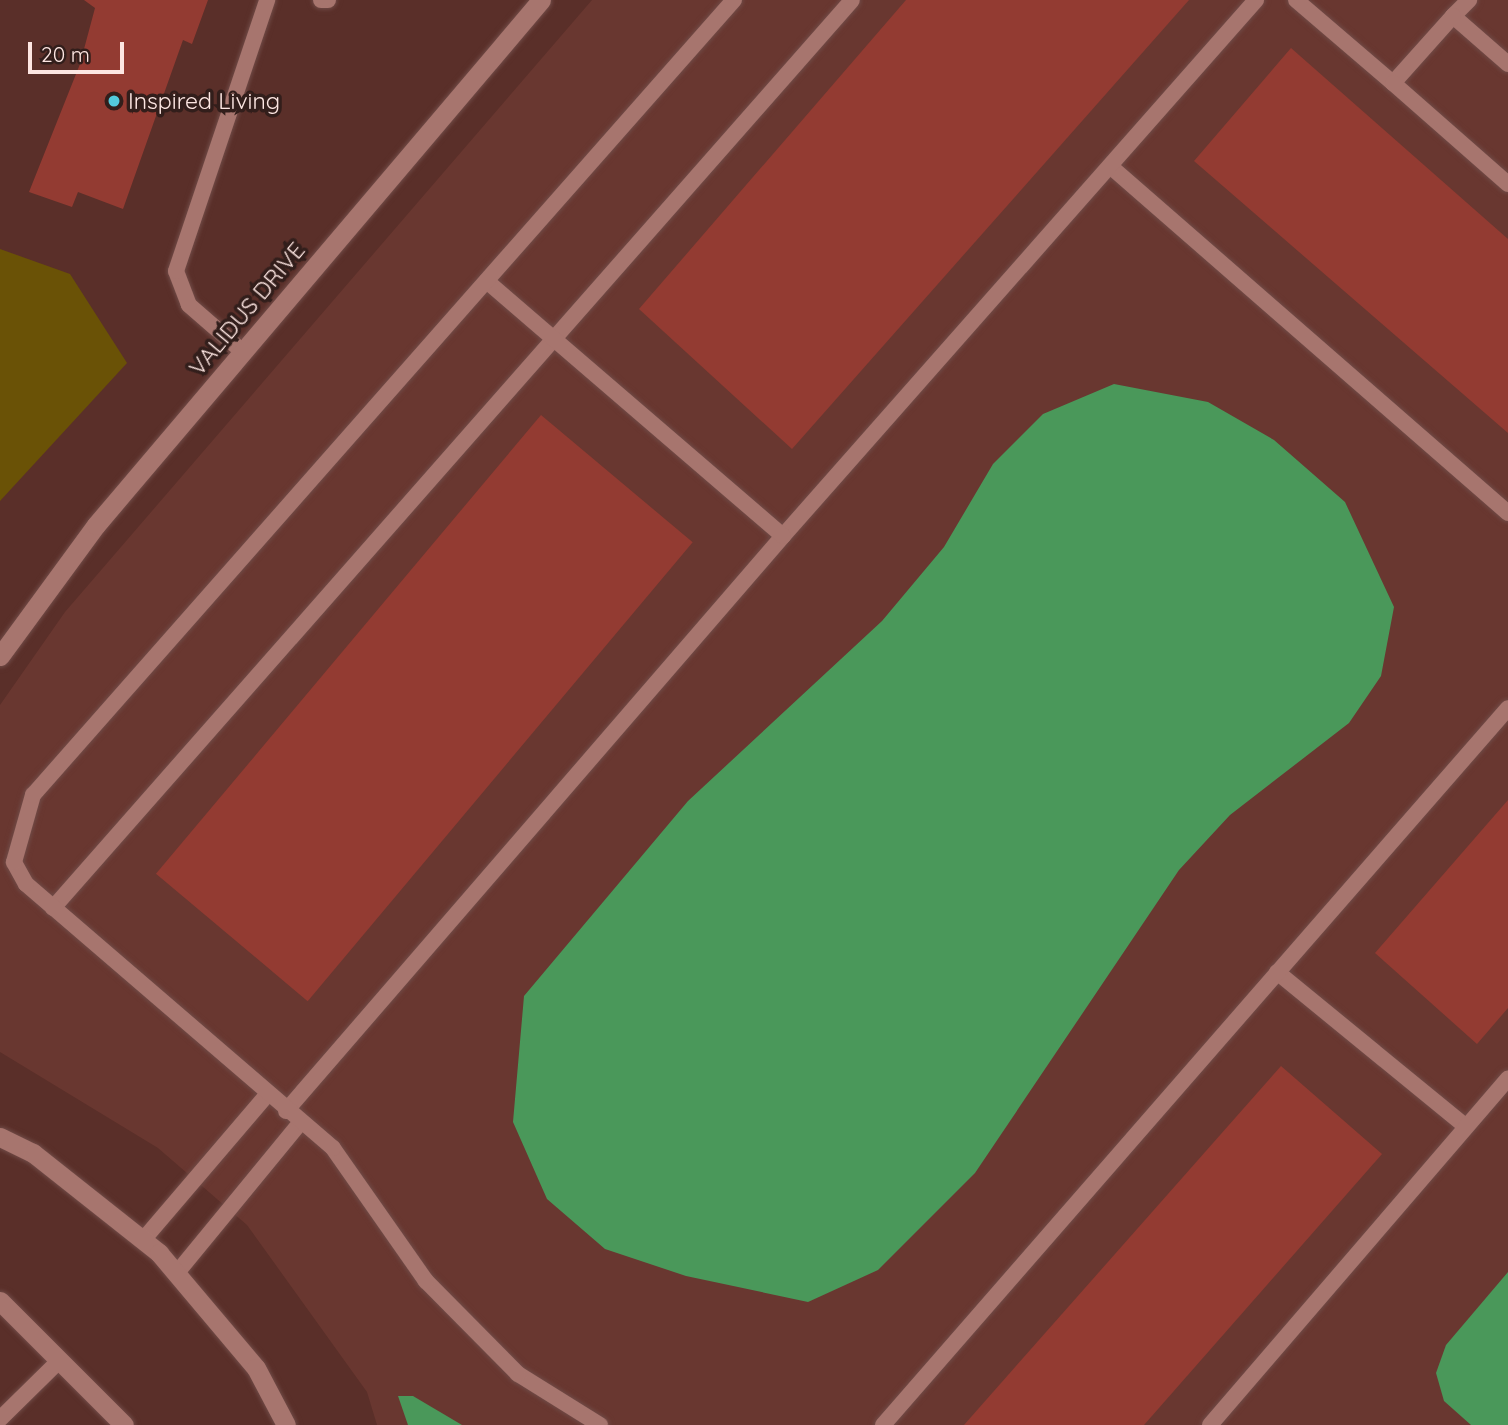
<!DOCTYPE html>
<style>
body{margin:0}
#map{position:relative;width:1508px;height:1425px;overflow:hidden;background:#5a2f29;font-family:Quicksand,sans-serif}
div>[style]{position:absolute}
.built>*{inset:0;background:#693730}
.green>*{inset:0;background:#6a5206}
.water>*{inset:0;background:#4a985a}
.building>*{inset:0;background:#933b32;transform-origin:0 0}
.roads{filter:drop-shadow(0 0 2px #704b47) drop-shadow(0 0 2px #704b47)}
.service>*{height:16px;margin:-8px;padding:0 8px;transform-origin:8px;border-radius:8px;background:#a7756e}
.minor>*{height:19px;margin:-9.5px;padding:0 9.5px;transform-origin:9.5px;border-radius:9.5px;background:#a7756e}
.tertiary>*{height:19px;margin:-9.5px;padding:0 9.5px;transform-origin:9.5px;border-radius:9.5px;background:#a7756e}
.dots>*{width:19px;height:19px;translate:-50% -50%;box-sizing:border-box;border:4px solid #321e1b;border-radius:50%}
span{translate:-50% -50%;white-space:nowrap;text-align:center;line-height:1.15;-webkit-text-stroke:7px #321e1b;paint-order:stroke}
.poi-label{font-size:23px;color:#fde6e2}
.left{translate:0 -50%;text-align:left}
.street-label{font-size:23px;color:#fde6e2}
.scale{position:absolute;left:28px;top:42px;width:96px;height:32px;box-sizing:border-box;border:4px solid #fde6e2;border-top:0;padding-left:9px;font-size:21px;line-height:24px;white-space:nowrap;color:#fde6e2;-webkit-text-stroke:5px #321e1b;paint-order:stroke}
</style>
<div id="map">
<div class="built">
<i style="clip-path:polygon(592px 0,1508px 0,1508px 1425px,377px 1425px,367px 1392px,247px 1225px,158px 1148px,0 1052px,0 705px,65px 612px)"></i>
</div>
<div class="green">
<i style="clip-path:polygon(0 249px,70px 274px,127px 363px,0 501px)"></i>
</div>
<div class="water">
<i style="clip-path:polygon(1114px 384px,1208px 402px,1274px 440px,1345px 502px,1394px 607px,1381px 676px,1349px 723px,1230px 815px,1179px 870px,975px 1173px,878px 1270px,808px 1302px,686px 1276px,605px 1249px,547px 1199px,513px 1122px,524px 996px,688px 801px,882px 621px,944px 547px,993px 464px,1043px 414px)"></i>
<i style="clip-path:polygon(1508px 1272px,1508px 1425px,1471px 1425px,1444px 1401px,1436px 1373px,1446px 1345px)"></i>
<i style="clip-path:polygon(398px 1396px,413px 1396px,462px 1425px,408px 1425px)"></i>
</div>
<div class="building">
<i style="clip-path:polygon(84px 0,208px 0,192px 44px,183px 40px,123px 209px,78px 192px,72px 207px,29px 192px,80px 64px,95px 8px)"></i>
<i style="clip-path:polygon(906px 0,1189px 0,792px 449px,639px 309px)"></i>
<i style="clip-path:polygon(1291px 48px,1508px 239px,1508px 433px,1194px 161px)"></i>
<i style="left:541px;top:415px;width:198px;height:599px;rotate:40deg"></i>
<i style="clip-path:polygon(1508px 800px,1508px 1008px,1477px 1044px,1375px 953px)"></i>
<i style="clip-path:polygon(1281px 1066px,1382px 1154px,1144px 1425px,964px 1425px)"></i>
</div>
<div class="roads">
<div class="service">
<i style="left:321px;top:0;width:7px"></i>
<i style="left:1296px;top:0;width:128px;rotate:40.6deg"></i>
<i style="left:1453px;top:16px;width:23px;rotate:-45deg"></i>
<i style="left:1508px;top:64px;width:73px;rotate:-138.9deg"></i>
<i style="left:1453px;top:16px;width:90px;rotate:131.8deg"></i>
<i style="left:1393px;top:83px;width:153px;rotate:41.3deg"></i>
<i style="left:1110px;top:166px;width:528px;rotate:41.08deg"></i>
<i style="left:243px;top:352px;width:72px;rotate:-139deg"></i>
<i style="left:189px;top:305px;width:36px;rotate:-111deg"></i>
<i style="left:176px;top:271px;width:286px;rotate:-71.4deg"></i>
<i style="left:783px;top:536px;width:715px;rotate:-48.57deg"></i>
<i style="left:53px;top:908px;width:1209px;rotate:-48.65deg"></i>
<i style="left:1277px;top:972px;width:243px;rotate:39.3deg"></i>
<i style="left:286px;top:1111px;width:760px;rotate:-49.16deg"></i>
<i style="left:783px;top:536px;width:391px;rotate:-139.3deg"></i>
<i style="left:143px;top:1240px;width:191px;rotate:-49.5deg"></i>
<i style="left:176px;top:1274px;width:197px;rotate:-50.6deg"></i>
<i style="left:0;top:1419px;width:83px;rotate:-44.5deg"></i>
<i style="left:600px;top:1425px;width:97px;rotate:-148.1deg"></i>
<i style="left:518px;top:1374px;width:131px;rotate:-134.7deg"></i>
<i style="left:426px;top:1281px;width:162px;rotate:-125deg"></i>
<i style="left:333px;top:1148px;width:405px;rotate:-139.3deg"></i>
<i style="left:26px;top:884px;width:25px;rotate:-119deg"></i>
<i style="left:14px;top:862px;width:70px;rotate:-74.2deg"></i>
<i style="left:33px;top:795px;width:1060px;rotate:-48.6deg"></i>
<i style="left:883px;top:1425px;width:951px;rotate:-48.92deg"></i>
<i style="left:1210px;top:1425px;width:457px;rotate:-49.3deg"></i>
</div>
<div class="minor">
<i style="left:0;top:656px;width:162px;rotate:-53.8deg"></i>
<i style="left:96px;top:525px;width:688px;rotate:-49.71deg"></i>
<i style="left:0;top:1301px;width:175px;rotate:45deg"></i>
</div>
<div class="tertiary">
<i style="left:0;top:1137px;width:37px;rotate:26deg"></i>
<i style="left:33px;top:1153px;width:161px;rotate:38.4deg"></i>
<i style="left:159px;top:1253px;width:150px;rotate:49.9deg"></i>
<i style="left:256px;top:1368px;width:64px;rotate:62.2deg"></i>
</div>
</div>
<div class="dots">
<i style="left:114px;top:101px;background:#53cadc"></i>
</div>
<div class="poi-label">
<span class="left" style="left:128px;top:101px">Inspired Living</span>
</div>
<div class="street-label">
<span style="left:247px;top:309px;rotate:-50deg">VALIDUS DRIVE</span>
</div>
<div class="scale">20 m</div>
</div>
